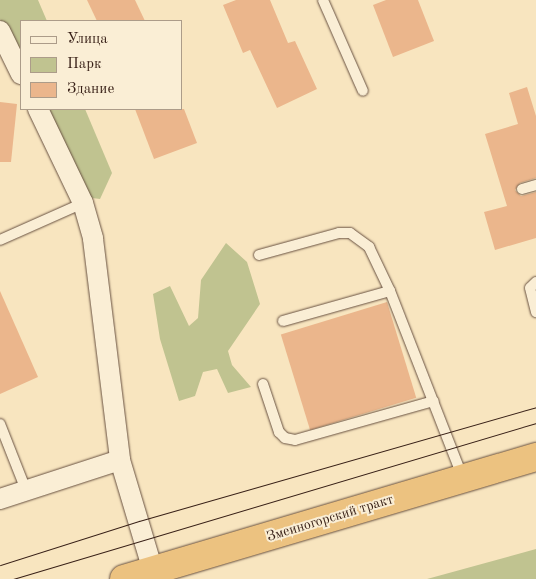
<!DOCTYPE html>
<meta charset="utf-8">
<style>
body{margin:0}
#map{position:relative;width:536px;height:579px;overflow:hidden;background:#f8e5bf;font-family:"Old Standard TT",serif}
div>[style]{position:absolute}
.green>*{inset:0;background:#c0c390}
.building>*{inset:0;background:#ebb68c;transform-origin:0 0}
.roads{filter:drop-shadow(0 0 1px #685141) drop-shadow(0 0 1px #685141)}
.lane>*{height:10px;margin:-5px;padding:0 5px;transform-origin:5px;border-radius:5px;background:#faeed5}
.street>*{height:20px;margin:-10px;padding:0 10px;transform-origin:10px;border-radius:10px;background:#faeed5}
.highway>*{height:28px;margin:-14px;padding:0 14px;transform-origin:14px;border-radius:14px;background:#ecc280}
.tram>*{height:1px;margin:-0.5px;padding:0 0.5px;transform-origin:0.5px;border-radius:0.5px;background:#382017}
span{translate:-50% -50%;white-space:nowrap;text-align:center;line-height:1.15;-webkit-text-stroke:4px #faeed5;paint-order:stroke}
.street-label{font-size:14px;color:#382017}
.legend{position:absolute;left:20px;top:20px;width:162px;height:90px;box-sizing:border-box;background:#faeed5;border:1px solid #ac9c89;margin:0;padding:6px 9px;list-style:none;font-size:15px;color:#382017}
.legend li{display:flex;align-items:center;gap:10px;height:25px}
.legend b{width:25px;border:1px solid #ac9c89}
</style>
<div id="map">
<div class="green">
<i style="clip-path:polygon(0 0,38px 0,47px 21px,21px 21px,21px 69px,0 19px)"></i>
<i style="clip-path:polygon(38px 109px,85px 109px,112px 173px,100px 199px,76px 196px)"></i>
<i style="clip-path:polygon(226px 243px,247px 262px,260px 304px,228px 351px,232px 365px,251px 387px,228px 393px,217px 369px,203px 372px,195px 396px,179px 401px,160px 339px,153px 294px,170px 286px,189px 326px,198px 318px,201px 280px)"></i>
<i style="clip-path:polygon(536px 549px,536px 579px,427px 579px)"></i>
</div>
<div class="building">
<i style="clip-path:polygon(87px 0,135px 0,145px 21px,97px 21px)"></i>
<i style="clip-path:polygon(236px 0,270px 0,288px 43px,295px 41px,317px 89px,277px 108px,250px 50px,243px 53px,223px 5px)"></i>
<i style="clip-path:polygon(386px 0,418px 0,434px 41px,393px 57px,373px 5px)"></i>
<i style="clip-path:polygon(527px 87px,536px 116px,536px 178px,520px 183px,515px 190px,521px 196px,536px 192px,536px 238px,495px 250px,484px 212px,507px 206px,485px 134px,518px 124px,509px 93px)"></i>
<i style="clip-path:polygon(0 102px,17px 104px,11px 162px,0 162px)"></i>
<i style="clip-path:polygon(135px 109px,184px 109px,197px 143px,154px 159px)"></i>
<i style="clip-path:polygon(0 291px,38px 377px,0 394px)"></i>
<i style="left:387px;top:302px;width:100px;height:111px;rotate:73deg"></i>
</div>
<div class="roads">
<div class="lane">
<i style="left:323px;top:0;width:99px;rotate:66.3deg"></i>
<i style="left:522px;top:189px;width:15px;rotate:-16deg"></i>
<i style="left:0;top:240px;width:91px;rotate:-24deg"></i>
<i style="left:259px;top:255px;width:83px;rotate:-15.4deg"></i>
<i style="left:339px;top:233px;width:11px"></i>
<i style="left:350px;top:233px;width:24px;rotate:36deg"></i>
<i style="left:369px;top:247px;width:49px;rotate:64.5deg"></i>
<i style="left:390px;top:291px;width:201px;rotate:68.7deg"></i>
<i style="left:536px;top:282px;width:8px;rotate:135deg"></i>
<i style="left:530px;top:288px;width:25px;rotate:76deg"></i>
<i style="left:283px;top:321px;width:111px;rotate:-15.7deg"></i>
<i style="left:263px;top:384px;width:51px;rotate:71.6deg"></i>
<i style="left:279px;top:432px;width:8px;rotate:45deg"></i>
<i style="left:285px;top:438px;width:10px;rotate:11deg"></i>
<i style="left:295px;top:440px;width:144px;rotate:-15.7deg"></i>
<i style="left:0;top:424px;width:71px;rotate:68.5deg"></i>
</div>
<div class="street">
<i style="left:0;top:31px;width:48px;rotate:64deg"></i>
<i style="left:38px;top:109px;width:104px;rotate:64.4deg"></i>
<i style="left:83px;top:203px;width:37px;rotate:74deg"></i>
<i style="left:93px;top:239px;width:223px;rotate:83deg"></i>
<i style="left:120px;top:460px;width:116px;rotate:73.4deg"></i>
<i style="left:153px;top:571px;width:11px;rotate:49deg"></i>
<i style="left:0;top:499px;width:126px;rotate:-18deg"></i>
</div>
<div class="highway">
<i style="left:124px;top:579px;width:430px;rotate:-16.5deg"></i>
</div>
</div>
<div class="tram">
<i style="left:0;top:565px;width:146px;rotate:-17.6deg"></i>
<i style="left:139px;top:521px;width:413px;rotate:-16deg"></i>
<i style="left:13px;top:579px;width:546px;rotate:-16.61deg"></i>
</div>
<div class="street-label">
<span style="left:330px;top:518px;rotate:-17deg">Змеиногорский тракт</span>
</div>
<ul class="legend">
<li><b style="height:6px;background:#faeed5"></b>Улица</li>
<li><b style="height:14px;background:#c0c390"></b>Парк</li>
<li><b style="height:14px;background:#ebb68c"></b>Здание</li>
</ul>
</div>
